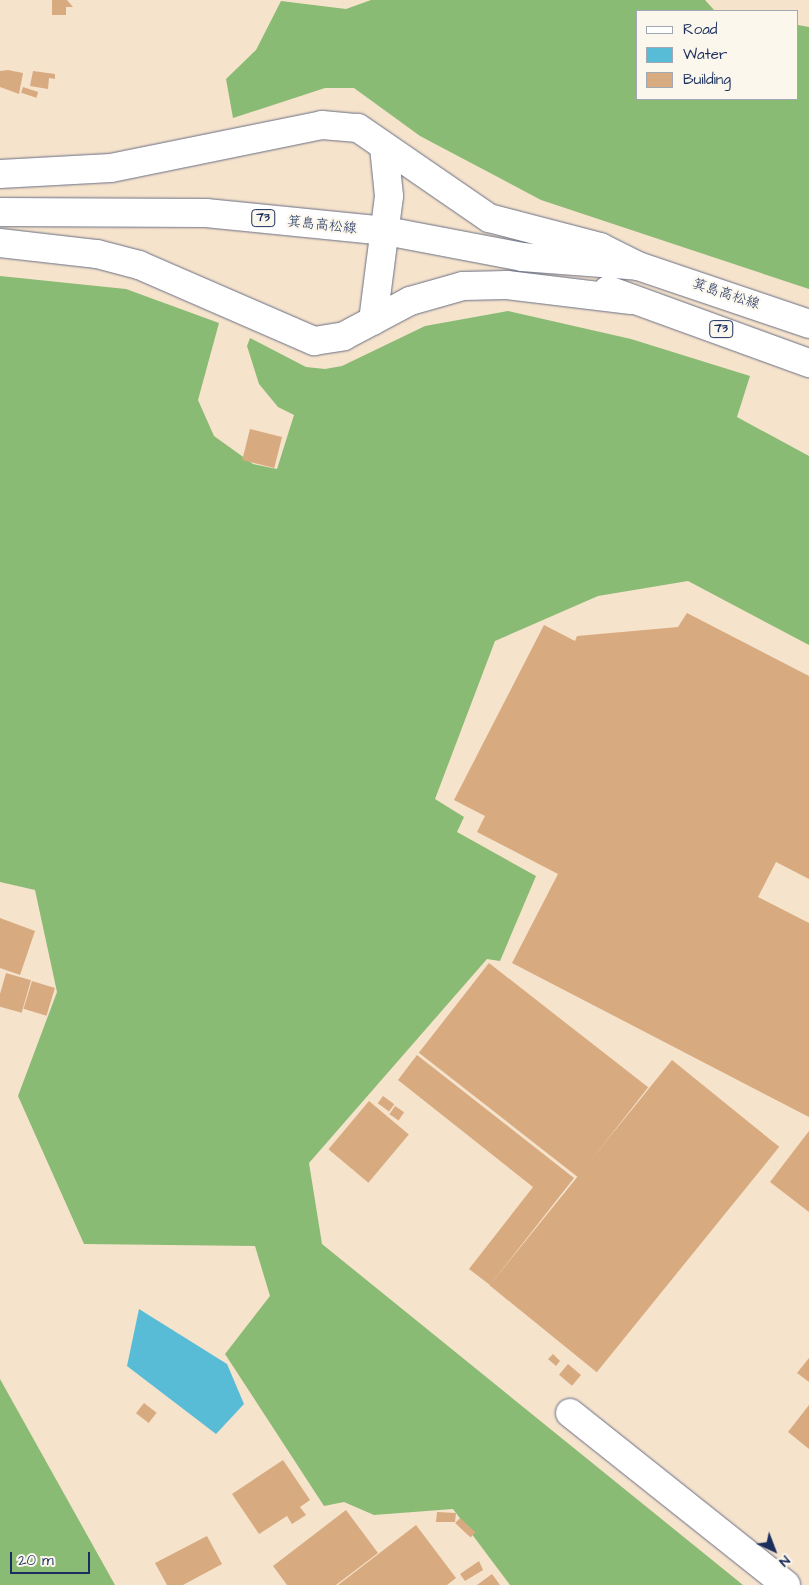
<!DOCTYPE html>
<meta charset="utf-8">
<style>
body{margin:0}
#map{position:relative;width:809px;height:1585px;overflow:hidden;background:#f6e3cc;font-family:"Architects Daughter","Klee One",sans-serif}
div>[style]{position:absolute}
.forest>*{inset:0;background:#8abb74}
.water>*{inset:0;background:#58bcd6}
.building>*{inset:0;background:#d8aa80;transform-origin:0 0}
.roads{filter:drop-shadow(0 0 1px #686e84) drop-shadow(0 0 1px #686e84)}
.minor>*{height:28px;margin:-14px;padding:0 14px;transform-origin:14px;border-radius:14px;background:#fff}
.major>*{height:28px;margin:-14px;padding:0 14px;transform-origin:14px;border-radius:14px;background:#fff}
.highway>*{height:28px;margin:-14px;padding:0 14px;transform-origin:14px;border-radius:14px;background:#fff}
span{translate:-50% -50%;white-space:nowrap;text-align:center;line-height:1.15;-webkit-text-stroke:4px #fbf7ec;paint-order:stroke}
.shield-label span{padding:1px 4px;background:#fbf7ec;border:1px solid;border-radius:4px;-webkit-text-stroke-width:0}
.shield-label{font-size:12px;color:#1b2f5e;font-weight:700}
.street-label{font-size:14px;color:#1b2f5e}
.legend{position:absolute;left:636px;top:10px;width:162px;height:90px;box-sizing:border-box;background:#fbf7ec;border:1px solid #a1a7b3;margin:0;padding:6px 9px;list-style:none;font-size:15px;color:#1b2f5e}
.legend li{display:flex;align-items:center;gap:10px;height:25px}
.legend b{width:25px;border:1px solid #a1a7b3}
.north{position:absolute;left:749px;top:1525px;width:50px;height:50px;-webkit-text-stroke:4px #fbf7ec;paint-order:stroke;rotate:137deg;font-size:14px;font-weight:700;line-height:20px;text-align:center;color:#1b2f5e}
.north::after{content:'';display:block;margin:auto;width:18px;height:22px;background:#1b2f5e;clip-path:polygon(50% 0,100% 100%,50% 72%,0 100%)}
.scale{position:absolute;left:10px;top:1552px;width:80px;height:22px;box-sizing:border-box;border:2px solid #1b2f5e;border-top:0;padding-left:6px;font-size:15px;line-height:18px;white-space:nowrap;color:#1b2f5e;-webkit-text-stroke:4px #fbf7ec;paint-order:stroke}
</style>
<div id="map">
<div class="forest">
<i style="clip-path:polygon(371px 0,705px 0,715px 11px,638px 11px,638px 99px,798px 99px,798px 25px,809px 27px,809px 289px,541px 200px,420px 136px,354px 88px,325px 88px,233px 118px,226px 79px,256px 50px,281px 1px,346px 9px)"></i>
<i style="clip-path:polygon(0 276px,126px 289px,219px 323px,198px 400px,214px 436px,253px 464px,277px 469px,294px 415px,278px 407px,259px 384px,247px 346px,250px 338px,306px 367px,325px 369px,342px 366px,425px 326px,508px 311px,631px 339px,750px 376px,737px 417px,809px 456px,809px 645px,688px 581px,598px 596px,495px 641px,435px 799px,464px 817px,457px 832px,536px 876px,500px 961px,487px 959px,309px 1163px,322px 1244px,743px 1585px,510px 1585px,453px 1509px,374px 1515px,344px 1502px,324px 1506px,225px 1354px,270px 1296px,255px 1246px,84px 1244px,18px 1096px,57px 992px,35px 890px,0 882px)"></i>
<i style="clip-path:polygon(0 1379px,115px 1585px,0 1585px)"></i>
</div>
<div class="water">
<i style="clip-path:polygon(139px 1309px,227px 1364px,244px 1404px,216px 1434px,127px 1366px)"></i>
</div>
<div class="building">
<i style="clip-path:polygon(52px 0,67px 0,73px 7px,66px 7px,66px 15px,52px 15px)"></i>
<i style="clip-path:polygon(8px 70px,23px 73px,19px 94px,0 87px,0 71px)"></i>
<i style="clip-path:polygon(33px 71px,55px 74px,55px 79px,49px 78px,48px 89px,30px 86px)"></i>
<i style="left:23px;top:87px;width:16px;height:6px;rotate:18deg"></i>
<i style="left:250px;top:429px;width:33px;height:32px;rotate:14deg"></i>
<i style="clip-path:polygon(687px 613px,809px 676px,809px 879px,776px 862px,758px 897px,809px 923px,809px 1117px,512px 963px,558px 874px,477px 832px,485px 816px,454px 800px,544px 625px,575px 641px,577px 636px,678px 627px)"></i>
<i style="clip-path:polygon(0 918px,35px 931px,20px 975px,0 968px)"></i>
<i style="left:489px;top:963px;width:202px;height:114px;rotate:38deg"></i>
<i style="left:6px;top:973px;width:26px;height:34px;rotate:16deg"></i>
<i style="left:32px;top:981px;width:24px;height:29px;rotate:17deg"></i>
<i style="clip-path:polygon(417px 1055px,574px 1178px,490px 1285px,469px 1269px,533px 1187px,398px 1080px)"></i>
<i style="left:672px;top:1060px;width:138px;height:290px;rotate:39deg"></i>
<i style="left:383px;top:1096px;width:14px;height:9px;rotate:36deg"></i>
<i style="left:369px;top:1101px;width:52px;height:63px;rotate:40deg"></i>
<i style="left:395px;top:1106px;width:11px;height:10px;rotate:34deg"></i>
<i style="clip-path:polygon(809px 1131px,809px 1212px,770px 1182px)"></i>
<i style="clip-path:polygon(553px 1354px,560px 1361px,556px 1366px,548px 1359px)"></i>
<i style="clip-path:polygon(809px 1358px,809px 1382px,797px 1373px)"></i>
<i style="left:568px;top:1364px;width:17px;height:14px;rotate:40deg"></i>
<i style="left:144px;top:1403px;width:16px;height:13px;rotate:38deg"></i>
<i style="clip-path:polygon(809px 1405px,809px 1449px,788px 1432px)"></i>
<i style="clip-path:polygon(283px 1460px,310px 1500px,300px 1507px,306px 1515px,292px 1524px,287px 1516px,259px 1534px,232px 1494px)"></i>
<i style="clip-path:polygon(346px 1510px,378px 1553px,336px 1585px,287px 1585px,273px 1566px)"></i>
<i style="clip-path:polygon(437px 1512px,456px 1513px,455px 1522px,436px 1522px)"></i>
<i style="left:460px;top:1518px;width:21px;height:7px;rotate:43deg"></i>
<i style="clip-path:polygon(416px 1525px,456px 1578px,447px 1585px,338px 1585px)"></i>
<i style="clip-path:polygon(207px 1536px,222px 1564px,183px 1585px,167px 1585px,155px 1563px)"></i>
<i style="clip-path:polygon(479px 1561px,483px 1570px,465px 1581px,460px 1574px)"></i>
<i style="clip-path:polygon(492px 1574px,500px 1585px,477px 1585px)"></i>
</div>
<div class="roads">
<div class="minor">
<i style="left:570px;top:1413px;width:276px;rotate:38.5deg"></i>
</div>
<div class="major">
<i style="left:0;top:212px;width:206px;rotate:0.3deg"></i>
<i style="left:206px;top:213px;width:181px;rotate:5.7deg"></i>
<i style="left:386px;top:231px;width:138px;rotate:10.8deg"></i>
<i style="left:522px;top:257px;width:116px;rotate:4.4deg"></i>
<i style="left:638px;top:266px;width:181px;rotate:18.7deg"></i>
<i style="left:608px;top:290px;width:214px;rotate:20deg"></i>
</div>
<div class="highway">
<i style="left:0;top:174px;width:111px;rotate:-3.1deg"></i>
<i style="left:111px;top:168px;width:215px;rotate:-11.5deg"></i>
<i style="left:322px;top:125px;width:36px;rotate:5deg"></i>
<i style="left:358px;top:128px;width:159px;rotate:34.5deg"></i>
<i style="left:489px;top:218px;width:115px;rotate:14.6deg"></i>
<i style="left:600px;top:247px;width:42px;rotate:26.6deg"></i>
<i style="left:0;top:243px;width:98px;rotate:6.5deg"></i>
<i style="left:97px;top:254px;width:43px;rotate:14.7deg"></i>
<i style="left:139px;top:265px;width:191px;rotate:23.5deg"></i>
<i style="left:314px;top:341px;width:30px;rotate:-9deg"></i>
<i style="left:344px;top:336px;width:75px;rotate:-27.9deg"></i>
<i style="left:410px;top:301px;width:55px;rotate:-15.8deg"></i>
<i style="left:463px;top:286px;width:44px;rotate:-1.3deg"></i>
<i style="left:507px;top:285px;width:125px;rotate:6.9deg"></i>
<i style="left:373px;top:321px;width:126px;rotate:-82.7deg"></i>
<i style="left:389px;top:196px;width:49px;rotate:-95.8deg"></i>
</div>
</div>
<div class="shield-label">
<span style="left:263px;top:218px">73</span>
<span style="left:721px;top:329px">73</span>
</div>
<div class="street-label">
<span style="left:322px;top:225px;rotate:6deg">箕島高松線</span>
<span style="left:726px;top:294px;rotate:18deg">箕島高松線</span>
</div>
<ul class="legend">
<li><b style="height:6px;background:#fff"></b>Road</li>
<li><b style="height:14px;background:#58bcd6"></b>Water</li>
<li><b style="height:14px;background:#d8aa80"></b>Building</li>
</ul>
<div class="north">N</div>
<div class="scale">20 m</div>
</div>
